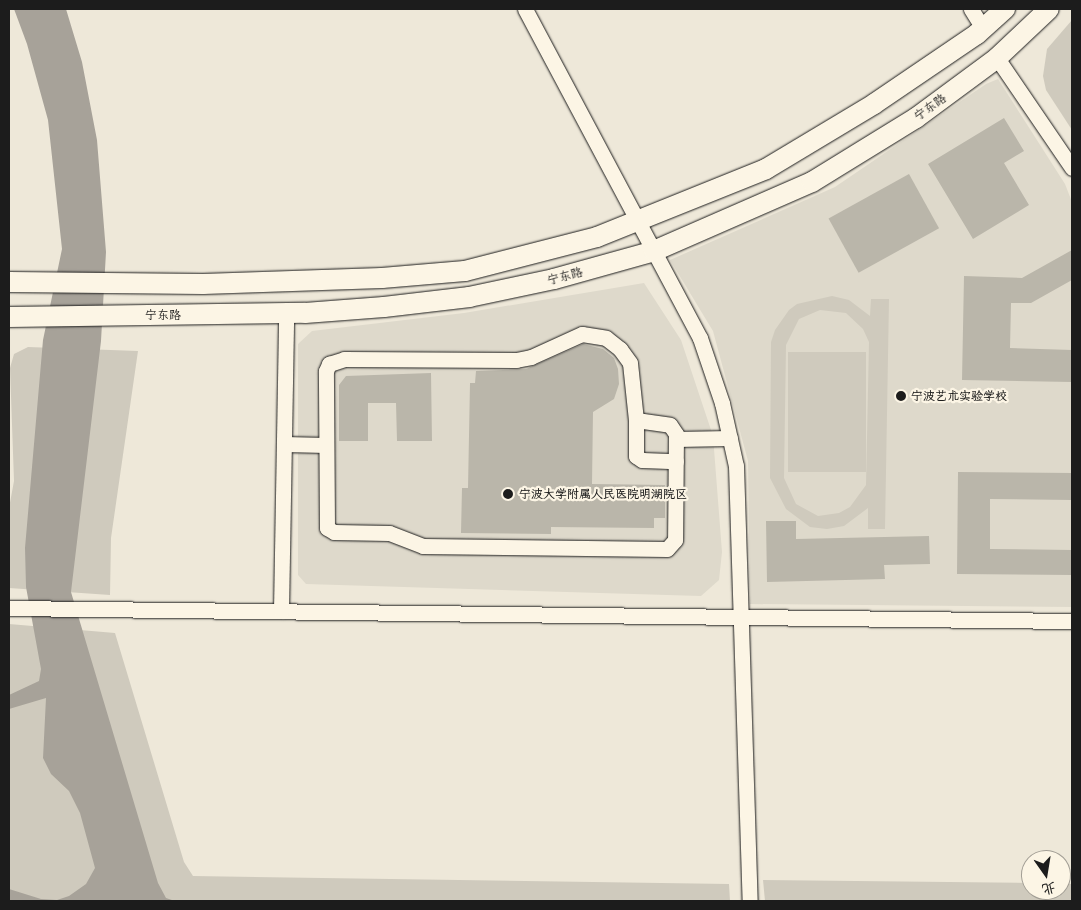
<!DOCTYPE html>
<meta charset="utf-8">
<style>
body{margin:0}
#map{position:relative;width:1081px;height:910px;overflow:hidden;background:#eee8d9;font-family:Delius,"LXGW WenKai TC",sans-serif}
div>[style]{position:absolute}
.built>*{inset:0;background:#ded9cb}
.green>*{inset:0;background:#cfcabd;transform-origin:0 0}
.water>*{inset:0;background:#a7a299}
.building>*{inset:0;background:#bab6aa;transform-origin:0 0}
.roads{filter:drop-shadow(0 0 1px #1c1c1c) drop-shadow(0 0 1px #1c1c1c)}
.minor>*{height:15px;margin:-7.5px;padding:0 7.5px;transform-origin:7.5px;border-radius:7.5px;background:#fcf5e5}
.major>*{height:20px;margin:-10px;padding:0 10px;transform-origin:10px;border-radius:10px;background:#fcf5e5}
.dots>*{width:14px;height:14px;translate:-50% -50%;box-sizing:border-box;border:2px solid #fcf5e5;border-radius:50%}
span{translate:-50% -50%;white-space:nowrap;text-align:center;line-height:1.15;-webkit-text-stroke:4.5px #fcf5e5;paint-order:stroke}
.street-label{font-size:12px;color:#1c1c1c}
.poi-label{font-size:12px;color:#1c1c1c;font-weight:700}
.left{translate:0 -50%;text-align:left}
.frame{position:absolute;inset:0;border:10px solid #1c1c1c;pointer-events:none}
.north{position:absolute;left:1021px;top:850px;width:50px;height:50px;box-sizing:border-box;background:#fcf5e5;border:1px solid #a29e95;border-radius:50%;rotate:167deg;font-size:14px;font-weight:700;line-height:20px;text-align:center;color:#1c1c1c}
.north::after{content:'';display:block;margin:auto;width:18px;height:22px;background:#1c1c1c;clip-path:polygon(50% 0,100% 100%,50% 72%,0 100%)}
</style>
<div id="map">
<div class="built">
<i style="clip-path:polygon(998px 79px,1065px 184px,1072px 202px,1072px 607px,750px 604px,748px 461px,713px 331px,670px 260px,835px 187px,986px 84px)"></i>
<i style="clip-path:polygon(644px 283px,681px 340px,713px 436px,722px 552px,719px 580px,701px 596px,306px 584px,298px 575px,298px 344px,312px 331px,464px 313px)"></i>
</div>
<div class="green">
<i style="clip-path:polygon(1072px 20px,1072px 130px,1046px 90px,1043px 76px,1047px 49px)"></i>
<i style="clip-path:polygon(evenodd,832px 296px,849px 300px,870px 316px,871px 299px,889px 299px,885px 529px,868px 529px,868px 508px,844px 526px,827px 529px,810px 527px,786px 509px,770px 478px,771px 342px,775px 330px,789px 310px,797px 304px,832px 296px,820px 310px,846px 313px,863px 329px,869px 342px,866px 485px,850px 507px,839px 513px,818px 516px,796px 504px,784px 478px,786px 345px,799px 319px,820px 310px)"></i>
<i style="clip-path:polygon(28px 347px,138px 351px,111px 538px,110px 595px,9px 588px,9px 508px,14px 481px,10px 368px,14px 354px)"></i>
<i style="left:788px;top:352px;width:78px;height:120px"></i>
<i style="clip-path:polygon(9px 624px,115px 633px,184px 862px,193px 876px,729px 884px,730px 901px,9px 901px)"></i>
<i style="clip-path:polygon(763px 880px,1031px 883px,1031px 890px,1061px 890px,1061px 884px,1072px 884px,1072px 901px,765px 901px)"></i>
</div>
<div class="water">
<i style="clip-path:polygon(14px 9px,66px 9px,82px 62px,97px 140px,106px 252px,101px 341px,71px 592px,158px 883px,166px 898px,175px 901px,9px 901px,9px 889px,41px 899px,57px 900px,69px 896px,86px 884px,95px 868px,80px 813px,69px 791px,51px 774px,43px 758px,46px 698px,9px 709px,9px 695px,39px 681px,41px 669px,26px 587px,25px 548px,43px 340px,62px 249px,48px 120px,27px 44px)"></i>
</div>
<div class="building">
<i style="clip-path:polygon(1004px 118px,1024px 151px,1004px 163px,1029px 205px,973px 239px,928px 164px)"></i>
<i style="left:909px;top:174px;width:62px;height:92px;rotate:61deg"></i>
<i style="clip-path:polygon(1072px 250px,1072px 280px,1031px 303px,1011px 303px,1010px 348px,1072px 350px,1072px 382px,962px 380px,964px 276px,1022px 278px)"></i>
<i style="clip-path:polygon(583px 344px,603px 349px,614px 358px,618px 369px,619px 384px,614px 399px,593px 412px,592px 484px,665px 485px,665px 518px,654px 518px,654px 528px,551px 527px,551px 534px,461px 533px,462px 488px,468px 488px,470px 383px,475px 383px,476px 371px,526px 369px)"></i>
<i style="clip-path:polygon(431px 373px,432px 441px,397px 441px,396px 403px,368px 403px,368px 441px,339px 441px,339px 385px,346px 376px)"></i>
<i style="clip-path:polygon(958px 472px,1072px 473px,1072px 500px,990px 499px,990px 549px,1072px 550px,1072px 575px,957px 574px)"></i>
<i style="clip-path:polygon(766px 521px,796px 521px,796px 539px,929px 536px,930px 564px,884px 565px,885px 579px,767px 582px)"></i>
</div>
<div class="roads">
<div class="minor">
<i style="left:525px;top:9px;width:373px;rotate:62deg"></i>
<i style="left:700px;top:338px;width:69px;rotate:71.3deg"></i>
<i style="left:722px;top:403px;width:65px;rotate:77.5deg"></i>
<i style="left:736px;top:466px;width:435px;rotate:88.2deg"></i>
<i style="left:971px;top:9px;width:22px;rotate:58deg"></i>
<i style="left:997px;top:58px;width:133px;rotate:55.7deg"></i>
<i style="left:582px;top:334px;width:24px;rotate:9deg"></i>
<i style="left:606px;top:338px;width:18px;rotate:38deg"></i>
<i style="left:620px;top:349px;width:17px;rotate:54deg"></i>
<i style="left:630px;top:363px;width:57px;rotate:84deg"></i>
<i style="left:636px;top:420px;width:34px;rotate:8deg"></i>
<i style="left:670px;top:425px;width:11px;rotate:56deg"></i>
<i style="left:676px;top:434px;width:106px;rotate:90.5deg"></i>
<i style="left:675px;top:540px;width:12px;rotate:132deg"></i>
<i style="left:667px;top:549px;width:244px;rotate:-179.3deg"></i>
<i style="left:423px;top:546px;width:36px;rotate:-159deg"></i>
<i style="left:389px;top:533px;width:55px;rotate:-179deg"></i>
<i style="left:334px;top:532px;width:8px;rotate:-150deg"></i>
<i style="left:327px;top:528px;width:157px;rotate:-90.4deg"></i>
<i style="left:326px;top:371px;width:8px;rotate:-67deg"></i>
<i style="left:329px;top:364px;width:16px;rotate:-18deg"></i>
<i style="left:344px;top:359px;width:172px;rotate:0.3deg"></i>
<i style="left:516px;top:360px;width:15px;rotate:-11deg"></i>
<i style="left:531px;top:357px;width:56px;rotate:-24.3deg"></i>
<i style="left:636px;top:420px;width:36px;rotate:90deg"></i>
<i style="left:636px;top:456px;width:7px;rotate:34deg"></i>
<i style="left:642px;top:460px;width:34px;rotate:2deg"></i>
<i style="left:676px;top:439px;width:54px;rotate:-1.1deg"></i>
<i style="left:284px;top:444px;width:42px;rotate:1.4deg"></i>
<i style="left:9px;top:608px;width:1063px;rotate:0.7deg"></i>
<i style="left:281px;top:611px;width:297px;rotate:-89deg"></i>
</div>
<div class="major">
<i style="left:9px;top:282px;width:194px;rotate:0.6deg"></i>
<i style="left:203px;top:284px;width:179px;rotate:-1.9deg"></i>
<i style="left:382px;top:278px;width:83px;rotate:-4.8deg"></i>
<i style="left:465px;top:271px;width:136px;rotate:-14.4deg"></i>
<i style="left:597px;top:237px;width:182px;rotate:-21.9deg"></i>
<i style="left:766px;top:169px;width:126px;rotate:-31deg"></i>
<i style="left:874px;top:104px;width:125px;rotate:-34.2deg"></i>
<i style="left:977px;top:34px;width:38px;rotate:-42deg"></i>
<i style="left:9px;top:317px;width:296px;rotate:-0.8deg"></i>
<i style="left:305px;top:313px;width:79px;rotate:-4.3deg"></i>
<i style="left:384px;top:307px;width:86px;rotate:-6.7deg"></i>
<i style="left:469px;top:297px;width:87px;rotate:-12deg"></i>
<i style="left:554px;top:279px;width:104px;rotate:-15.6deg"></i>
<i style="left:654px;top:251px;width:172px;rotate:-23.6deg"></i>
<i style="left:812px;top:182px;width:122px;rotate:-31.6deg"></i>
<i style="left:916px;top:118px;width:101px;rotate:-36.5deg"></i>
<i style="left:997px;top:58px;width:71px;rotate:-43.3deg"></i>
</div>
</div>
<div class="dots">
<i style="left:901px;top:396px;background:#1c1c1c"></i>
<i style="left:508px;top:494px;background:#1c1c1c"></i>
</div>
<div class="street-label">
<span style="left:930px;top:107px;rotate:-36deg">宁东路</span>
<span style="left:565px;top:276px;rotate:-15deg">宁东路</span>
<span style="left:163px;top:315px">宁东路</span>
</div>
<div class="poi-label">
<span class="left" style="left:911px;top:396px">宁波艺术实验学校</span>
<span class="left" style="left:519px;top:494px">宁波大学附属人民医院明湖院区</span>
</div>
<div class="frame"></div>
<div class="north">北</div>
</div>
